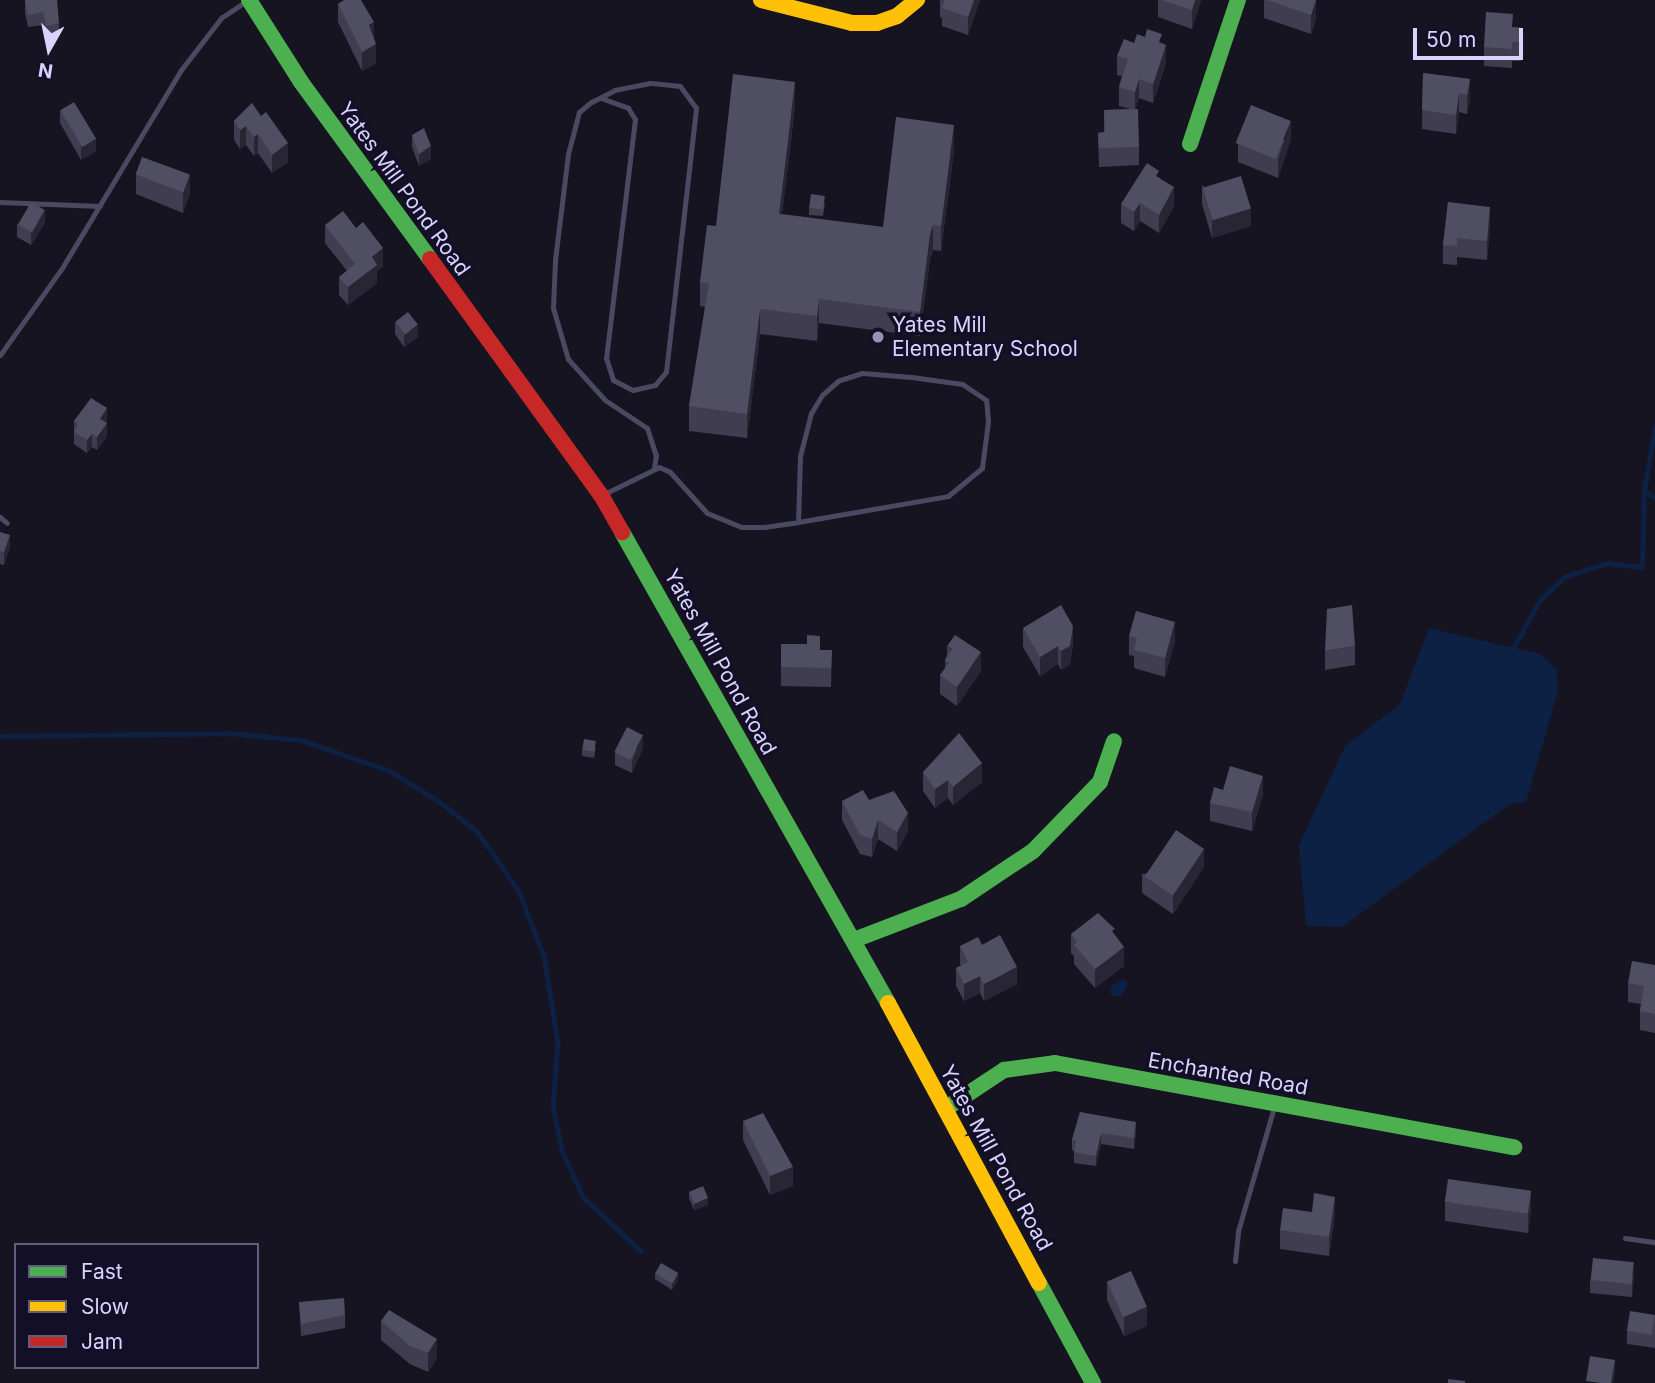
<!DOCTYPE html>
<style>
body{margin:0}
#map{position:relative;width:1655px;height:1383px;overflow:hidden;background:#161421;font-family:Inter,sans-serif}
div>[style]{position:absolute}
.water>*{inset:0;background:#0d2144}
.stream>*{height:4.5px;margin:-2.25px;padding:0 2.25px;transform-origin:2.25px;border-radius:2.25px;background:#0d2144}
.lane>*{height:5px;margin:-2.5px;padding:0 2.5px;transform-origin:2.5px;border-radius:2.5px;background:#4a4962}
.fast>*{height:16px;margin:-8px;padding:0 8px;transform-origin:8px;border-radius:8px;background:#4caf50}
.slow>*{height:16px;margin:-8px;padding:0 8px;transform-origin:8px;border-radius:8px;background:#ffc107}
.jam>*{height:16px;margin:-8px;padding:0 8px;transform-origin:8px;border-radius:8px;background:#c62828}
.wall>*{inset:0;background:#403d50}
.shaded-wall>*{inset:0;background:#282635}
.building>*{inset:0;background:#504e63;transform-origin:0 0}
.dots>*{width:19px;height:19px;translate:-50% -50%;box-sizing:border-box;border:4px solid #130f26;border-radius:50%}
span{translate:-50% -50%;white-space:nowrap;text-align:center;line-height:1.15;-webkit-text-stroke:7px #130f26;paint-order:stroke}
.street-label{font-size:21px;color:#d9d4ff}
.poi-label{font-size:21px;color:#d9d4ff}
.left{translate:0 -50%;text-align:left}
.legend{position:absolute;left:14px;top:1243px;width:245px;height:126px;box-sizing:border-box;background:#130f26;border:2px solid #625e7d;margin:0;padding:9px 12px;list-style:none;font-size:21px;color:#d9d4ff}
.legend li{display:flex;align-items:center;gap:14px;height:35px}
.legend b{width:35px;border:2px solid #625e7d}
.north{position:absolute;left:14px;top:14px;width:70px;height:70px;-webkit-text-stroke:5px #130f26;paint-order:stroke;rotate:189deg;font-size:19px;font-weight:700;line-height:28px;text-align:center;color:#d9d4ff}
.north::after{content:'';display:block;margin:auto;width:24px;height:32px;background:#d9d4ff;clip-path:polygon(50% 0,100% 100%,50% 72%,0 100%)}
.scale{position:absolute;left:1413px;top:28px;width:110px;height:32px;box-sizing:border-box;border:4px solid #d9d4ff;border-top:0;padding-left:9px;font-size:21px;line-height:24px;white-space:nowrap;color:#d9d4ff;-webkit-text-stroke:5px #130f26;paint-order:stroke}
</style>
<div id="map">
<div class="water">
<i style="clip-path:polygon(1429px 628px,1540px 654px,1556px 669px,1558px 691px,1526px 802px,1510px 804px,1342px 927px,1306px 926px,1299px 845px,1345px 746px,1400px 704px)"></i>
<i style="clip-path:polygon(1123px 979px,1128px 983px,1123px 995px,1111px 996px,1110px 987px)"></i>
</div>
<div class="stream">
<i style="left:1645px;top:491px;width:12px;rotate:35deg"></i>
<i style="left:1511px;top:652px;width:60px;rotate:-60.9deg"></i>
<i style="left:1540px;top:600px;width:35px;rotate:-43deg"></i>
<i style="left:1566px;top:576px;width:44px;rotate:-17.2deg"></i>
<i style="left:1608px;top:563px;width:34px;rotate:7deg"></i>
<i style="left:1642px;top:567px;width:76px;rotate:-88.5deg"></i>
<i style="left:1644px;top:491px;width:65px;rotate:-80.2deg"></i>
<i style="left:0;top:736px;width:230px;rotate:-0.7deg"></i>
<i style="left:230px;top:733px;width:70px;rotate:5.7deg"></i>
<i style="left:300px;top:740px;width:93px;rotate:18.8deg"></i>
<i style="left:388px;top:770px;width:61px;rotate:31.6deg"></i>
<i style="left:440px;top:802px;width:47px;rotate:38.1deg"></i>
<i style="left:477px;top:831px;width:73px;rotate:55deg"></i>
<i style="left:519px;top:891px;width:70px;rotate:69deg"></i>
<i style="left:544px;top:956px;width:88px;rotate:80.9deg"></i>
<i style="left:558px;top:1043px;width:63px;rotate:94.5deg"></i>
<i style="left:553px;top:1106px;width:45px;rotate:78.4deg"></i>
<i style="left:562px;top:1150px;width:51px;rotate:65.9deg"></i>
<i style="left:583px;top:1197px;width:79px;rotate:43deg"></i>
</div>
<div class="lane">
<i style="left:601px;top:98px;width:29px;rotate:20deg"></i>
<i style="left:628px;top:108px;width:13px;rotate:58deg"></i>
<i style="left:635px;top:119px;width:241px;rotate:96.9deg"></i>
<i style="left:606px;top:358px;width:23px;rotate:72deg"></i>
<i style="left:613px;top:380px;width:22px;rotate:27deg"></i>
<i style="left:633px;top:390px;width:23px;rotate:-13deg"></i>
<i style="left:655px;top:385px;width:17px;rotate:-50deg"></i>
<i style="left:666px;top:372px;width:266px;rotate:-83.5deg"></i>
<i style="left:696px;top:108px;width:27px;rotate:-126deg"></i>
<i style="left:680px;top:86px;width:30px;rotate:-174deg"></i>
<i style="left:650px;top:83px;width:36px;rotate:169deg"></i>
<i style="left:615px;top:90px;width:27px;rotate:153deg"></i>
<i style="left:591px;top:102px;width:16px;rotate:140deg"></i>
<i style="left:579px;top:112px;width:43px;rotate:104.7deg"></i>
<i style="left:568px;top:154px;width:107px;rotate:97deg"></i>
<i style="left:555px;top:260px;width:48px;rotate:92.4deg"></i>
<i style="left:553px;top:308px;width:53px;rotate:73.6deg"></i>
<i style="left:568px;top:359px;width:55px;rotate:47.9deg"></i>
<i style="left:605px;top:400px;width:50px;rotate:33.7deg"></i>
<i style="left:647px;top:428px;width:28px;rotate:72deg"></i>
<i style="left:656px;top:455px;width:12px;rotate:99deg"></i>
<i style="left:0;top:202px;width:100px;rotate:2.3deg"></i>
<i style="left:0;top:355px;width:107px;rotate:-54.5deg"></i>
<i style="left:62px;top:268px;width:231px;rotate:-59deg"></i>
<i style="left:181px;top:70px;width:66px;rotate:-52.4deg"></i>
<i style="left:221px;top:18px;width:32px;rotate:-34deg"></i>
<i style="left:604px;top:494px;width:61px;rotate:-26.1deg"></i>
<i style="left:659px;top:467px;width:12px;rotate:24deg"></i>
<i style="left:670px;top:472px;width:55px;rotate:47.9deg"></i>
<i style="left:707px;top:513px;width:37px;rotate:22deg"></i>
<i style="left:741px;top:527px;width:23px"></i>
<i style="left:764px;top:527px;width:34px;rotate:-8deg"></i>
<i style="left:798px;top:522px;width:152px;rotate:-9.8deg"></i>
<i style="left:948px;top:496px;width:44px;rotate:-39.5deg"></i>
<i style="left:982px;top:468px;width:47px;rotate:-82.7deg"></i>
<i style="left:988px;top:421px;width:21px;rotate:-95deg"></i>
<i style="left:986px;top:400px;width:29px;rotate:-146deg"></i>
<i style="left:962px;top:384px;width:51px;rotate:-172.2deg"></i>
<i style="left:911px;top:377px;width:49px;rotate:-175.3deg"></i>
<i style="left:862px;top:373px;width:25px;rotate:162deg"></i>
<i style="left:838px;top:381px;width:21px;rotate:139deg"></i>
<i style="left:822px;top:395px;width:21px;rotate:121deg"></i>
<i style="left:811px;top:413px;width:44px;rotate:104.3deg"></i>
<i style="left:800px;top:456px;width:66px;rotate:91.7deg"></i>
<i style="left:0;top:517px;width:9px;rotate:41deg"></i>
<i style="left:1625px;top:1238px;width:30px;rotate:8deg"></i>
<i style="left:1235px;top:1261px;width:30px;rotate:-84deg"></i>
<i style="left:1238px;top:1231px;width:129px;rotate:-73.8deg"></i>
</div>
<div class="fast">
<i style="left:249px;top:0;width:97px;rotate:57.6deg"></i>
<i style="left:301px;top:82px;width:219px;rotate:53.9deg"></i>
<i style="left:1190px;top:144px;width:152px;rotate:-71.6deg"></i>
<i style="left:622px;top:532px;width:541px;rotate:60.54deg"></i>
<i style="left:854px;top:940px;width:115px;rotate:-21deg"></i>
<i style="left:961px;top:899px;width:87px;rotate:-33.7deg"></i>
<i style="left:1033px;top:851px;width:96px;rotate:-45.8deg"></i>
<i style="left:1100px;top:782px;width:43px;rotate:-71.1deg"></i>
<i style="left:945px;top:1109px;width:71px;rotate:-33.5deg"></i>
<i style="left:1004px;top:1070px;width:51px;rotate:-7.8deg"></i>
<i style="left:1055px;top:1063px;width:467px;rotate:10.4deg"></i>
<i style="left:1039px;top:1283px;width:114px;rotate:61.6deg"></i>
</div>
<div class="slow">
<i style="left:761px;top:0;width:94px;rotate:14.2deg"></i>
<i style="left:852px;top:23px;width:25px"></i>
<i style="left:877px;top:23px;width:21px;rotate:-19deg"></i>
<i style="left:897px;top:16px;width:26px;rotate:-39deg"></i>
<i style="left:888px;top:1003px;width:318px;rotate:61.7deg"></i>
</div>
<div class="jam">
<i style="left:430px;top:259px;width:291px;rotate:54.1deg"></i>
<i style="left:601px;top:495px;width:43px;rotate:60.4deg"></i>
</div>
<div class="wall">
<i style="clip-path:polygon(25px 0,59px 23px,59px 36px,46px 38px,43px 25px,28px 27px,25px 13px)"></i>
<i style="clip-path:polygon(940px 0,980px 0,968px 35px,942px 26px,942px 18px,940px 17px)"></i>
<i style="clip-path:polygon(1158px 0,1201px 0,1192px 29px,1158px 17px)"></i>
<i style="clip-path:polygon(1264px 0,1316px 0,1316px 19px,1311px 34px,1264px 18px)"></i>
<i style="clip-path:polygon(338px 4px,374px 40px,376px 63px,362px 71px,338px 22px)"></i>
<i style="clip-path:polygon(1513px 27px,1522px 28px,1521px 61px,1512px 61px,1512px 68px,1484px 66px,1484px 47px)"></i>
<i style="clip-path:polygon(1134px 43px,1162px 43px,1166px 63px,1153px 103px,1139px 98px,1135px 109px,1139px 147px,1139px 165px,1099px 167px,1098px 133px,1104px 132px,1104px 110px,1130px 109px,1119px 106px,1119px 87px,1122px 76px,1117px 75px,1117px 56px)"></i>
<i style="clip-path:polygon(1423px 73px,1470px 79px,1470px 98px,1467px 114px,1459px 112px,1456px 134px,1422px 129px)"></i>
<i style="clip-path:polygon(252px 103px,288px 162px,272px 173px,258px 153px,254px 156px,246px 145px,240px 149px,234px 140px,234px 121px)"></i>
<i style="clip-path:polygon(795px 107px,782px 214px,883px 227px,954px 150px,941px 251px,933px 250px,930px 259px,920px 336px,819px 323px,817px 341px,760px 334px,747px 438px,689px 431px,689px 406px,705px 307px,700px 306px,700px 282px,716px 226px)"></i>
<i style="clip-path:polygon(60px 110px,96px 151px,81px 160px,60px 123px)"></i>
<i style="clip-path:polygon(412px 135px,431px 159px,419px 166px,412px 147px)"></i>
<i style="clip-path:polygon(1291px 139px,1278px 178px,1238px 162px,1238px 144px)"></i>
<i style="clip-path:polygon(136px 175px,190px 193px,183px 213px,136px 194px)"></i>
<i style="clip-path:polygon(1159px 177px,1174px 206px,1159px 233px,1140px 221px,1134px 231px,1121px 223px,1121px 204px)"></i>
<i style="clip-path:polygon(1202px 185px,1251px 226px,1212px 238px,1202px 204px)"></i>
<i style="clip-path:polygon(1448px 202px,1490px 226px,1487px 260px,1457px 257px,1457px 265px,1443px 264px,1443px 245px)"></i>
<i style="clip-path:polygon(825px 203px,823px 216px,809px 215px,809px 208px)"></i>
<i style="clip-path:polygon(45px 223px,31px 245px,17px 237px,17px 224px)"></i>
<i style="clip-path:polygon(325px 225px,383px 266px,377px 271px,377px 283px,348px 305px,339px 295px,339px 277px,347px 271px,325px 243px)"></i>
<i style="clip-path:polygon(395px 322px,418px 337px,404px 347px,395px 334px)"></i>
<i style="clip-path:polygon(74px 421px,107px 421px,106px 422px,107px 436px,97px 450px,92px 447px,87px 453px,74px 444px)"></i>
<i style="clip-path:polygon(0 532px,10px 547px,4px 565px,0 564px)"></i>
<i style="clip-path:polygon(1023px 628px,1073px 645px,1070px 664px,1061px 670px,1058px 664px,1040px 676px,1023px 647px)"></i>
<i style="clip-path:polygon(1129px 636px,1175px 641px,1165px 677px,1134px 668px,1134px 656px,1129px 655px)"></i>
<i style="clip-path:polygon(781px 644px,820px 650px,832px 650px,831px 687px,781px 686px)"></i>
<i style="clip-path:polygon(947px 646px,981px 671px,957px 706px,940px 694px,940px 675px,945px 668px,945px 660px,947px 656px)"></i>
<i style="clip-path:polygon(1355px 646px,1355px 665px,1325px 670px,1325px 651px)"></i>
<i style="clip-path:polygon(596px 747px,594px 758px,582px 756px,582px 750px)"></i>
<i style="clip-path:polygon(643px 748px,632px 773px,615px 765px,615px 752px)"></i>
<i style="clip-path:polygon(923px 772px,982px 782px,953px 805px,948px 798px,935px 808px,923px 791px)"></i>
<i style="clip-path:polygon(1223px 790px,1263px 794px,1252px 831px,1210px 821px,1210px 803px)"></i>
<i style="clip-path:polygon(869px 800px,908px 831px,897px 851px,878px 839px,872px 857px,860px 854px,842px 820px,842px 801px)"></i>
<i style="clip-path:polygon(1204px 867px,1173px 914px,1142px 893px,1142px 874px)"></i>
<i style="clip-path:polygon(1071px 934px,1115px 936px,1124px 966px,1095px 988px,1074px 964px,1074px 956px,1071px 953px)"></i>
<i style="clip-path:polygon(982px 945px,1017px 984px,984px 1001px,980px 993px,964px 1001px,956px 986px,956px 968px,961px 966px,960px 964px,960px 946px)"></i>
<i style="clip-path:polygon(1655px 965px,1655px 1033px,1640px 1030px,1640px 1011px,1641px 1004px,1628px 1002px,1628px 983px)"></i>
<i style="clip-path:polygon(1080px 1112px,1136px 1133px,1134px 1149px,1101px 1144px,1096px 1166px,1074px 1163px,1074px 1151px,1072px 1150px,1072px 1140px)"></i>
<i style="clip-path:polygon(743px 1121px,793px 1186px,770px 1195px,743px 1140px)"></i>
<i style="clip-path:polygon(689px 1192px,708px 1205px,694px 1210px,689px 1198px)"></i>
<i style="clip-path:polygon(1445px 1202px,1531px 1209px,1528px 1233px,1445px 1221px)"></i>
<i style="clip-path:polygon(1312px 1212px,1335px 1215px,1329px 1256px,1280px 1249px,1280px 1230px)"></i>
<i style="clip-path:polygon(655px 1273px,678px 1280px,672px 1290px,655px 1279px)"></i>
<i style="clip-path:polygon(1634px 1275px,1632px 1297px,1590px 1293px,1590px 1280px)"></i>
<i style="clip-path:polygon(1107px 1281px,1147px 1326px,1124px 1336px,1107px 1300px)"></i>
<i style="clip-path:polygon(299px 1302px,345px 1315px,345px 1328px,301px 1336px)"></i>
<i style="clip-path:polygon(1655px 1315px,1655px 1348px,1627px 1344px,1627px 1331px)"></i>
<i style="clip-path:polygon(381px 1321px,437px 1358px,428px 1372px,410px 1364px,381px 1340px)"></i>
</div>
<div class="shaded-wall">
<i style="clip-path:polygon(974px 0,980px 0,968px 35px,968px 17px)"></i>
<i style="clip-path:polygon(1195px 0,1201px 0,1192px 29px,1192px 10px)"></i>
<i style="clip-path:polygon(1316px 0,1316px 19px,1311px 34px,1311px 15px)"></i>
<i style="clip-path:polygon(374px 22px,374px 41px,369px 25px)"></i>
<i style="clip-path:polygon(376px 44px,376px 63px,362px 71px,362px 52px)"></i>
<i style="clip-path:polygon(1166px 45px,1166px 63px,1153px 103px,1153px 84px)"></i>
<i style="clip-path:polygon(1139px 79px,1139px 98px,1135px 111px,1135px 92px)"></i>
<i style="clip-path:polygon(1470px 79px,1470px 98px,1467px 114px,1467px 95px)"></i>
<i style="clip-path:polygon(795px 82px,795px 107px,779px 238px,779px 214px)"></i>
<i style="clip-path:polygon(1459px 93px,1459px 112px,1456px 134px,1456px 115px)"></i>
<i style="clip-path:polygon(1291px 121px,1291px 139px,1278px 178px,1278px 159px)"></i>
<i style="clip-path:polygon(954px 125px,954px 150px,941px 251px,941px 226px)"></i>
<i style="clip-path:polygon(246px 126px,246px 145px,240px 149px,240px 130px)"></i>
<i style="clip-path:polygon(258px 134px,258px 153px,254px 156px,254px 137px)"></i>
<i style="clip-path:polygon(96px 139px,96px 151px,81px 160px,81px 147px)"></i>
<i style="clip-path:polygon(288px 143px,288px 162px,272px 173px,272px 155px)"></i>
<i style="clip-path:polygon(431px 146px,431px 159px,419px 166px,419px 154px)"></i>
<i style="clip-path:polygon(190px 174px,190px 193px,183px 213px,183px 194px)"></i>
<i style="clip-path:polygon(1174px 187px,1174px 206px,1159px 233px,1159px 215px)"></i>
<i style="clip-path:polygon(1140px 203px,1140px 221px,1134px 231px,1134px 212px)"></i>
<i style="clip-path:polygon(1490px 207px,1490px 226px,1487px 260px,1487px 241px)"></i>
<i style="clip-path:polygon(1251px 208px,1251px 226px,1212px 238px,1212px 219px)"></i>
<i style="clip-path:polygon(45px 210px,45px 223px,31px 245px,31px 233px)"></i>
<i style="clip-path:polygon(933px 225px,933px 250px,930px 259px,920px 336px,920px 312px,930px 234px)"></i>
<i style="clip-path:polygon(383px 248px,383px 266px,377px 271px,377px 283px,348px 305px,348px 287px,372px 257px)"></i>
<i style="clip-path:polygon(819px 299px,819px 323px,817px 341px,817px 316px)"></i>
<i style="clip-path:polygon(760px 309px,760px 334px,747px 438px,747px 414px)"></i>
<i style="clip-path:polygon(418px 325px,418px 337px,404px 347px,404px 335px)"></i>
<i style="clip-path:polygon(107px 408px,107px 421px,100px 431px,100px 419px)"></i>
<i style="clip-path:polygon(107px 423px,107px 436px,97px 450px,97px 437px)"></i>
<i style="clip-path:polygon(92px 434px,92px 447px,87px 453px,87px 440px)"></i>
<i style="clip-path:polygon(10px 535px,10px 547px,4px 565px,4px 552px)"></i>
<i style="clip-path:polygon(1175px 622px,1175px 641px,1165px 677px,1165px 658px)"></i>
<i style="clip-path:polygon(1073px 626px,1073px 645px,1070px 664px,1061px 670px,1061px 651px)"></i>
<i style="clip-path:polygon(1058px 646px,1058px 664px,1040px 676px,1040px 657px)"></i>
<i style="clip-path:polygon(981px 652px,981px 671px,957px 706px,957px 687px)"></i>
<i style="clip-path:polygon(643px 735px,643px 748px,632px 773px,632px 760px)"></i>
<i style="clip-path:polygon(982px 763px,982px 782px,953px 805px,953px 787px)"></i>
<i style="clip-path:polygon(1263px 776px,1263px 794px,1252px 831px,1252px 812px)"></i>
<i style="clip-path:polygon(948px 780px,948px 798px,935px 808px,935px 789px)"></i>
<i style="clip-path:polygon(908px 813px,908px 831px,897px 851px,897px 832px)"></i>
<i style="clip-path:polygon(878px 820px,878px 839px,872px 857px,872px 839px)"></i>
<i style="clip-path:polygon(1204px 849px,1204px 867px,1173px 914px,1173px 895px)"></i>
<i style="clip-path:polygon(1124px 947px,1124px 966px,1095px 988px,1095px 969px)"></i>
<i style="clip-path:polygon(1017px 967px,1017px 984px,984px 1001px,984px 984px)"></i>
<i style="clip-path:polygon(980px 976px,980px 993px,964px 1001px,964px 984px)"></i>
<i style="clip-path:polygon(1136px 1122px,1136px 1133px,1134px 1149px,1134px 1138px)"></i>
<i style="clip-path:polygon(1101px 1133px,1101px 1144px,1096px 1166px,1096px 1156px)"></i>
<i style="clip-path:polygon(793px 1167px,793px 1186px,770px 1195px,770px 1176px)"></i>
<i style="clip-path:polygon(1531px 1190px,1531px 1209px,1528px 1233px,1528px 1214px)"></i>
<i style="clip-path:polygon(1335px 1197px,1335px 1215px,1329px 1256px,1329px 1237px)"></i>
<i style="clip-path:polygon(708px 1198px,708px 1205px,694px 1210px,694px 1204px)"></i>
<i style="clip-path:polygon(1634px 1262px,1634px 1275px,1632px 1297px,1632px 1285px)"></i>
<i style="clip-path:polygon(678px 1273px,678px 1280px,672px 1290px,672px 1283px)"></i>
<i style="clip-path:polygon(1147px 1307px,1147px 1326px,1124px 1336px,1124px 1317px)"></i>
<i style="clip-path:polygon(437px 1339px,437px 1358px,428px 1372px,428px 1353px)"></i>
<i style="clip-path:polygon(1615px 1360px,1615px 1373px,1613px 1383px,1611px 1383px)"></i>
</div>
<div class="building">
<i style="clip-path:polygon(25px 0,57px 0,59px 23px,46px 26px,43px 12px,28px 15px)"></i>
<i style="clip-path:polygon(344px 0,361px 0,374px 22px,369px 25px,376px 44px,362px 52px,338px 4px)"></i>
<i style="clip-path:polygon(945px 0,974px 0,968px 17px,942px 8px)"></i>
<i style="clip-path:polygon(1162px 0,1195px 0,1192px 10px)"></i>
<i style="clip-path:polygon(1267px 0,1316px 0,1311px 15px)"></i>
<i style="clip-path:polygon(1486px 12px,1513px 14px,1512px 27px,1522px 28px,1521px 42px,1512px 42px,1512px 49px,1484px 47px)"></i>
<i style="clip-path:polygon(1147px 29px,1162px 34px,1159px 42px,1166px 45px,1153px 84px,1139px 79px,1135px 92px,1119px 87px,1128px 59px,1117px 56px,1124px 39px,1134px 43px,1137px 34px,1145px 37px)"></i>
<i style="clip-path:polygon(1423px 73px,1470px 79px,1467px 95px,1459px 93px,1456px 115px,1422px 110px)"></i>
<i style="clip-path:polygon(733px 74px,795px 82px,779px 214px,883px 227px,896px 117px,954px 125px,941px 226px,933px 225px,930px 234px,920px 312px,819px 299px,817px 316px,760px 309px,747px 414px,689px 406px,709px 283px,700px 282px,707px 225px,716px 226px)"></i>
<i style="left:74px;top:102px;width:43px;height:16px;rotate:59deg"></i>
<i style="clip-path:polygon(252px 103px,261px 116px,266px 112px,288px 143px,272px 155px,258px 134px,254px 137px,246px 126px,240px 130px,234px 121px)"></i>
<i style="left:1251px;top:105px;width:43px;height:41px;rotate:22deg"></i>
<i style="clip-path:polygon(1138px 109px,1139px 147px,1099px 148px,1098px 133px,1105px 132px,1104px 110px)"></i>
<i style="clip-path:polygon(424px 128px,431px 146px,419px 154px,412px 135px)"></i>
<i style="left:142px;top:157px;width:51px;height:19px;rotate:20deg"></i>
<i style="clip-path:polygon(1147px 163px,1159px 171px,1156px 176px,1174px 187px,1159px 215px,1140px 203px,1134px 212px,1121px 204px)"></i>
<i style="left:1241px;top:176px;width:34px;height:40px;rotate:73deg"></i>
<i style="left:811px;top:194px;width:14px;height:14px;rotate:8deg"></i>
<i style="left:31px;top:202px;width:16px;height:26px;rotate:30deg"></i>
<i style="clip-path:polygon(1448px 202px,1490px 207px,1487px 241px,1457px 238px,1457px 246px,1443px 245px)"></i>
<i style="clip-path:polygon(343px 211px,356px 228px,363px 222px,383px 248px,372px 257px,377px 265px,348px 287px,339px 277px,355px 264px,325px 225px)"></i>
<i style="left:408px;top:312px;width:16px;height:16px;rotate:52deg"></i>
<i style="clip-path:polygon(91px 398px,107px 408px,100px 419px,107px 423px,97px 437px,92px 434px,87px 440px,74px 432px,78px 424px,74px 421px)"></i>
<i style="clip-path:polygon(0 532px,10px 535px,4px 552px,0 551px)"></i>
<i style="clip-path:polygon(1061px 605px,1073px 626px,1070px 646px,1061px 651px,1058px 646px,1040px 657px,1023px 628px)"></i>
<i style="clip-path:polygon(1352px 605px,1355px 646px,1325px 651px,1327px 609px)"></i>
<i style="clip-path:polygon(1136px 611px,1175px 622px,1165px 658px,1134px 650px,1137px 638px,1129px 636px)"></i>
<i style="clip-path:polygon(807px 635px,820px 636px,820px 650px,832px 650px,831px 668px,781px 667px,781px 644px,807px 644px)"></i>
<i style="clip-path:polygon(955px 635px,981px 652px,957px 687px,940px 675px,949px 663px,945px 660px,952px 649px,947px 646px)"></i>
<i style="left:627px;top:727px;width:18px;height:28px;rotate:27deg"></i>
<i style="clip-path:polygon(959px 733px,982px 763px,953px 787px,948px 780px,935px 789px,923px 772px)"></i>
<i style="left:584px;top:739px;width:12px;height:11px;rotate:9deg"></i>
<i style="clip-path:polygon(1230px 766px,1263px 776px,1252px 812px,1210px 803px,1214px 787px,1223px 790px)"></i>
<i style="clip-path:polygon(863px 790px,869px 800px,894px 791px,908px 813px,897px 832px,878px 820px,872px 839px,860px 835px,842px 801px)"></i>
<i style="left:1176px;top:830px;width:34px;height:56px;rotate:34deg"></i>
<i style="clip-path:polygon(1098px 913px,1115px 929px,1112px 931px,1124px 947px,1095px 969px,1074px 945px,1077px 942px,1071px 934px)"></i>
<i style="clip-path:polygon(1000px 935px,1017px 967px,984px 984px,980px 976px,964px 984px,956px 968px,968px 962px,960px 946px,978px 937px,982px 945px)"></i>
<i style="clip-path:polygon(1632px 961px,1655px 965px,1655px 1014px,1640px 1011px,1644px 986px,1628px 983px)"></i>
<i style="clip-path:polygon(1080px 1112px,1136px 1122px,1134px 1138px,1101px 1133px,1096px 1156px,1074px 1152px,1076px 1140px,1072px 1140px)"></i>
<i style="clip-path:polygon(763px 1113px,793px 1167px,770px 1176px,743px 1121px)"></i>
<i style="left:1448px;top:1179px;width:84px;height:23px;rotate:8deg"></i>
<i style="left:703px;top:1186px;width:13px;height:15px;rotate:67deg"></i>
<i style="clip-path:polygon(1314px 1193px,1335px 1197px,1329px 1237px,1280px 1230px,1283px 1208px,1312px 1212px)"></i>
<i style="left:1593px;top:1258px;width:41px;height:22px;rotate:6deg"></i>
<i style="left:661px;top:1263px;width:20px;height:12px;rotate:30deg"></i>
<i style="left:1131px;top:1271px;width:39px;height:26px;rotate:66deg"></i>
<i style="clip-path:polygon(344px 1298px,345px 1315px,301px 1324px,299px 1302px)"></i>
<i style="clip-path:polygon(389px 1310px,437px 1339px,428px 1353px,410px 1346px,381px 1321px)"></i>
<i style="left:1630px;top:1311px;width:25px;height:20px;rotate:9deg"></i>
<i style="clip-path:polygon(1590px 1356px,1615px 1360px,1611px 1383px,1601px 1383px,1586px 1381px)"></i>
<i style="clip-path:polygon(1448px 1379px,1465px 1381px,1465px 1383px,1448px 1383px)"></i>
</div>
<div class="dots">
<i style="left:878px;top:337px;background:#9591b1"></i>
</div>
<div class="street-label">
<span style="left:404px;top:189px;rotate:54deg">Yates Mill Pond Road</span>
<span style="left:720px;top:662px;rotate:61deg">Yates Mill Pond Road</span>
<span style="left:1228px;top:1074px;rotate:10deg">Enchanted Road</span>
<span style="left:996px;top:1158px;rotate:61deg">Yates Mill Pond Road</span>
</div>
<div class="poi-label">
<span class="left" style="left:892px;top:337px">Yates Mill<br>Elementary School</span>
</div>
<ul class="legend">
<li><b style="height:9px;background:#4caf50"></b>Fast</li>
<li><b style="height:9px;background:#ffc107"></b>Slow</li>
<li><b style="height:9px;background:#c62828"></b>Jam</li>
</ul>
<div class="north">N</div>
<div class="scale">50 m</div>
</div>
